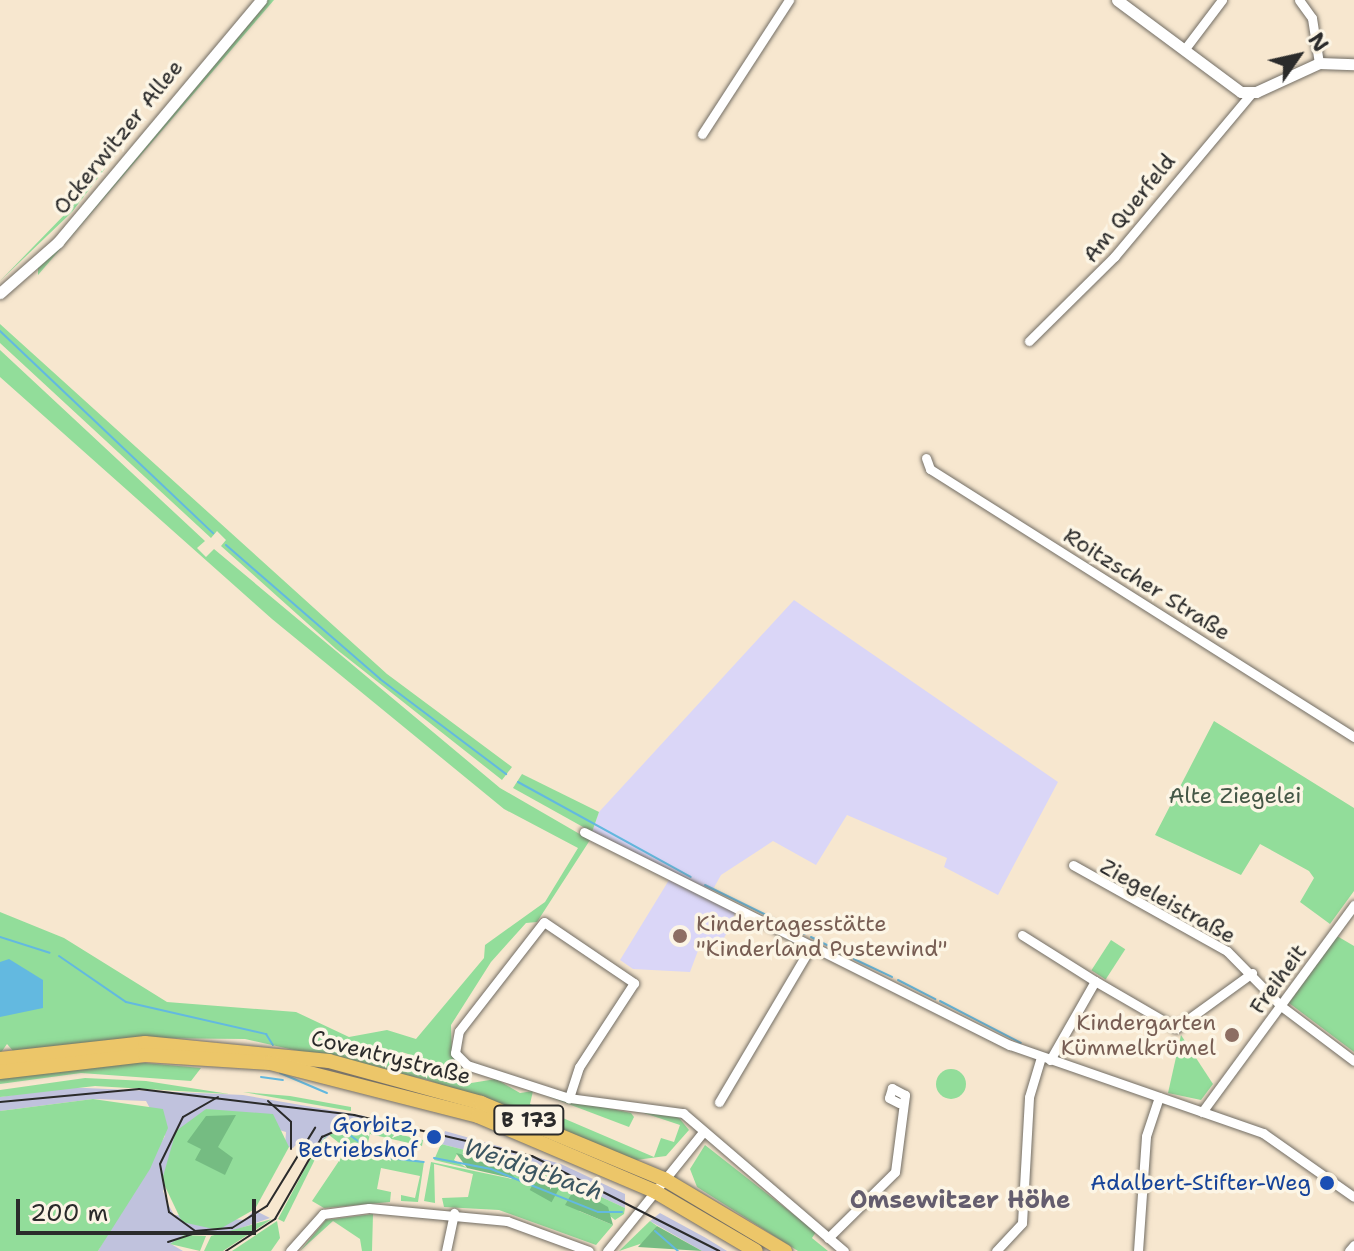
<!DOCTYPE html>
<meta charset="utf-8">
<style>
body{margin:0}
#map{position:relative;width:1354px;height:1251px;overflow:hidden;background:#f7e7cf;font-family:"Shantell Sans",sans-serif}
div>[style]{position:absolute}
.built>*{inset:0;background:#dad6f7}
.industrial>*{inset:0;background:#c0c2dd}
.green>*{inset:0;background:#92dd9a;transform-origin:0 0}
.round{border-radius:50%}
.forest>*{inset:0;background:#75bc82;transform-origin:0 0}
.water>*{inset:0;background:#63b9e0}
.stream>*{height:2px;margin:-1px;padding:0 1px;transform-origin:1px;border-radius:1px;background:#63b9e0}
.roads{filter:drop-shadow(0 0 2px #726d64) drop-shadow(0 0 2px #726d64)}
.minor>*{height:9px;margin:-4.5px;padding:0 4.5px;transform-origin:4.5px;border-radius:4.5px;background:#fff}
.tertiary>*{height:11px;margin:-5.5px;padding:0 5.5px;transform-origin:5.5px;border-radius:5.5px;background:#fff}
.primary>*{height:14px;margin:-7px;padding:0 7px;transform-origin:7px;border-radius:7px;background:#ecc669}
.trunk>*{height:14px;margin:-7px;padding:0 7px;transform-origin:7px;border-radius:7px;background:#ecc669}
.tram>*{height:2px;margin:-1px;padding:0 1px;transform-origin:1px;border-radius:1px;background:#2b2b2b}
.dots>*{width:22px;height:22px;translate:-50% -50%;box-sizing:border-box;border:4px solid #fcf5e5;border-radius:50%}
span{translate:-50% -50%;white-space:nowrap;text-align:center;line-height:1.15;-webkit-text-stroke:7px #fcf5e5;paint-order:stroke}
.shield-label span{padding:2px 6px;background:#fcf5e5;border:2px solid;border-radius:6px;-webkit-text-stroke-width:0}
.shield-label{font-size:20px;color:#2b2b2b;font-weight:700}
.street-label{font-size:22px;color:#2b2b2b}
.park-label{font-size:22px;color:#455847}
.education-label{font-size:22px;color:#785e54}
.left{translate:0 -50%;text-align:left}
.right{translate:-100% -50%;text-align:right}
.transit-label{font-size:22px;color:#164399}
.water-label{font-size:24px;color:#3c5661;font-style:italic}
.neighbourhood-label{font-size:24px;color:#645d6e;font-weight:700}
.north{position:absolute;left:1258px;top:16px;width:80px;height:80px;-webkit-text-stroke:6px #fcf5e5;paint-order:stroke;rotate:56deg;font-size:22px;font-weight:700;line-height:32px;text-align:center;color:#2b2b2b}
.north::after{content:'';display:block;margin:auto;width:28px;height:36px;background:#2b2b2b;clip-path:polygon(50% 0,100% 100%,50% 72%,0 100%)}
.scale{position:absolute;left:16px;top:1199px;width:240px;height:36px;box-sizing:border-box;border:4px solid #2b2b2b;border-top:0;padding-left:10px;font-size:24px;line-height:28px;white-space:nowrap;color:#2b2b2b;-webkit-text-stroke:6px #fcf5e5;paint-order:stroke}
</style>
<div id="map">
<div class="built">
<i style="clip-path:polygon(794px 600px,1058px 782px,998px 895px,944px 867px,947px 858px,847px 815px,816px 865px,773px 841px,721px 875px,712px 891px,592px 832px,599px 812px)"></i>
<i style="clip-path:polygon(669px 880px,735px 912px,731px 926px,719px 946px,699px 948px,690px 972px,633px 969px,620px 960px)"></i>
</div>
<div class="industrial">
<i style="clip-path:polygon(63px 1087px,243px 1095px,365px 1116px,363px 1124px,337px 1128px,316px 1148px,302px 1138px,293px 1148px,285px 1146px,286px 1132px,206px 1109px,163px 1191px,168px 1204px,174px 1215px,245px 1220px,254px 1210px,270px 1218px,224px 1234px,184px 1235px,171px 1244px,183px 1251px,98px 1251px,165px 1136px,146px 1101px,93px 1099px,0 1111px,0 1097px)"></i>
<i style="clip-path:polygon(445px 1131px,561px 1164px,625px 1194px,625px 1208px,543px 1170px,441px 1144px)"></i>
<i style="clip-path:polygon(660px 1213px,706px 1238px,727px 1251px,702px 1251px,650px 1221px)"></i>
</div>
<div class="green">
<i style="clip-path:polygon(266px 0,274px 0,38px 275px,38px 267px)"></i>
<i style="clip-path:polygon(123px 145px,72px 212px,0 281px,69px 210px)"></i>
<i style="clip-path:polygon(0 324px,387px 674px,512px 767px,502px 780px,336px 649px,221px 546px,226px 540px,217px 531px,211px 538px,0 343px)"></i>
<i style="clip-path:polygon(0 350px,205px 541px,197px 548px,206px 557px,214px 549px,500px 788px,590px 840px,537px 922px,526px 923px,491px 962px,451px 1025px,452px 1056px,465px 1073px,402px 1052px,398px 1062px,465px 1084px,496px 1079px,520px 1093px,533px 1091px,530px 1104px,654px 1157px,661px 1138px,674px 1142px,680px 1125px,641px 1112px,675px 1113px,689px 1130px,666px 1156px,636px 1160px,428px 1080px,245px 1039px,144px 1038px,14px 1052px,7px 1044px,0 1054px,0 912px,64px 938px,167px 1002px,296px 1012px,349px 1037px,387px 1030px,416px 1039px,484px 958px,485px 945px,545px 902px,578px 848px,504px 809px,272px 619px,0 377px)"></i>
<i style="clip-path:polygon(1214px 721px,1354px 808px,1354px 891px,1330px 924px,1300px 902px,1314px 878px,1309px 871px,1260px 844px,1241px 875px,1155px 835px)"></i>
<i style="clip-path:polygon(522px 774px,599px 812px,592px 832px,513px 788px)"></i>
<i style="clip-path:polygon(1337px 936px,1354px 946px,1354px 1052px,1289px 1003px)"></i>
<i style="left:1111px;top:940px;width:17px;height:36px;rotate:33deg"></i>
<i style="clip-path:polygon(1181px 1035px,1213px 1084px,1201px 1100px,1168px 1093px)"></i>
<i style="clip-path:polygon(112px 1060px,201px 1068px,191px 1081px,81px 1073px,0 1084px,0 1077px)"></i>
<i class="round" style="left:936px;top:1069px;width:30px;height:30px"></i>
<i style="clip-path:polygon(85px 1078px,146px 1081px,229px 1094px,95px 1086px,0 1097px,0 1090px)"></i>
<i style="clip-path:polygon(243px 1092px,290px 1096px,351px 1107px,351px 1111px)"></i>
<i style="clip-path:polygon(542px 1094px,631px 1113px,634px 1117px,629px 1127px)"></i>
<i style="clip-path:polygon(93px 1099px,163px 1109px,168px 1128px,150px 1169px,98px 1251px,0 1251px,0 1111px)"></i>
<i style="clip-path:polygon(206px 1109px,273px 1114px,289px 1147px,255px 1209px,218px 1230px,182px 1222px,162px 1180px,176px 1131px)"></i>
<i style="clip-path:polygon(355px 1124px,423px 1140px,422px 1146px,370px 1134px,367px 1147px,424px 1162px,418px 1202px,401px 1201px,401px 1195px,415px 1198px,420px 1176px,381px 1168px,377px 1189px,391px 1192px,390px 1202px,324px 1208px,312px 1201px,347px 1149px,329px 1135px)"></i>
<i style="clip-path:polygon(327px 1135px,284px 1222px,278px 1219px,316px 1148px)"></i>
<i style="clip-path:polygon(441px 1144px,543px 1170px,625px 1208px,624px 1214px,615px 1220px,575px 1188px,579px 1211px,613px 1225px,596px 1245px,499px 1210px,444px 1207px,442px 1198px,468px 1197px,473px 1174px,434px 1164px,435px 1203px,424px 1201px,431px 1162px,512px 1179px,503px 1165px,457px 1154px,454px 1160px,467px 1168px,434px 1160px)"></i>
<i style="clip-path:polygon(705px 1145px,816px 1232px,812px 1238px,828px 1251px,798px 1251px,697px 1187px,690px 1169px)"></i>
<i style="clip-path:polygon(373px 1214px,372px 1251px,362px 1251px,360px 1239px,333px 1221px,300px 1251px,326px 1220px)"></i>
<i style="clip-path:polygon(272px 1219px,223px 1251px,204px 1251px,211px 1236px)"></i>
<i style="clip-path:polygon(277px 1221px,280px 1238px,271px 1251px,232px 1251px)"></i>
<i style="clip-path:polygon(650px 1221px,657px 1226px,649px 1241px,619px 1251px)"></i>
<i style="clip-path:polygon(184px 1235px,206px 1236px,200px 1251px,170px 1244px)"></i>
</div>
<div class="forest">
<i style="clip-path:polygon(236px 1115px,218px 1147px,233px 1158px,225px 1175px,195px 1160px,201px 1149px,187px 1142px,206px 1116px)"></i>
<i style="clip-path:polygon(456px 1153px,503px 1165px,516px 1179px,467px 1168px)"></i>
<i style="left:537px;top:1177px;width:25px;height:15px;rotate:29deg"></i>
<i style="clip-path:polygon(575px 1188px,608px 1207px,613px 1225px,565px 1205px)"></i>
<i style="clip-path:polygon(657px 1226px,702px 1251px,638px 1247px)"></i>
</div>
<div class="water">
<i style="clip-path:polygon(9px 959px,43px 980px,43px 1008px,0 1017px,0 962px)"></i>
</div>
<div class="stream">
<i style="left:0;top:331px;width:294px;rotate:43.5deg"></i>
<i style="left:226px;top:545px;width:204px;rotate:41deg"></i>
<i style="left:380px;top:679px;width:158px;rotate:37deg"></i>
<i style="left:518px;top:782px;width:197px;rotate:28.8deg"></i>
<i style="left:705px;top:885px;width:111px;rotate:26.1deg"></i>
<i style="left:0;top:937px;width:52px;rotate:17.7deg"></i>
<i style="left:811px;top:937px;width:42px;rotate:26.6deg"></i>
<i style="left:59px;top:956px;width:81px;rotate:34.5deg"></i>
<i style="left:126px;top:1002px;width:144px;rotate:12.9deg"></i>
<i style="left:266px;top:1034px;width:13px;rotate:58deg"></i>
<i style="left:854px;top:959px;width:42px;rotate:25.3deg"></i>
<i style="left:898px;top:980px;width:42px;rotate:27.2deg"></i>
<i style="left:940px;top:1001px;width:91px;rotate:27.4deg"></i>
<i style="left:280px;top:1073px;width:51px;rotate:23.1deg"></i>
<i style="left:261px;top:1077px;width:22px;rotate:8deg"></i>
<i style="left:351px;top:1136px;width:36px;rotate:36deg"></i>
<i style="left:380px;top:1157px;width:44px;rotate:6.5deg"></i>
<i style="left:434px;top:1158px;width:58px;rotate:10.9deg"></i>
<i style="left:491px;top:1169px;width:115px;rotate:21.9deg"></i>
<i style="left:598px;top:1212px;width:24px"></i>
<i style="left:655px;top:1231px;width:30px;rotate:41deg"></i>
</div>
<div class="roads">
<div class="minor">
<i style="left:1299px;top:0;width:22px;rotate:54deg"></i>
<i style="left:1312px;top:18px;width:46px;rotate:81.2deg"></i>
<i style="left:1184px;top:50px;width:63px;rotate:-52.8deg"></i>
<i style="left:702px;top:134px;width:160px;rotate:-57deg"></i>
<i style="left:1029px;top:341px;width:120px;rotate:-44.7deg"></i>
<i style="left:1114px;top:257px;width:213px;rotate:-50deg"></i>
<i style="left:926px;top:458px;width:12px;rotate:70deg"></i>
<i style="left:930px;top:469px;width:502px;rotate:32.3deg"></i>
<i style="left:584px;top:832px;width:476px;rotate:26.6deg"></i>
<i style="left:1010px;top:1045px;width:268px;rotate:19.2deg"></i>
<i style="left:1263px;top:1133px;width:111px;rotate:35.1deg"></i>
<i style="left:1073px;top:865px;width:176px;rotate:29.2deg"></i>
<i style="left:1227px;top:951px;width:77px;rotate:45.5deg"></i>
<i style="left:1281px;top:1006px;width:91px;rotate:37deg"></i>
<i style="left:544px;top:922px;width:109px;rotate:34.1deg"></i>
<i style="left:634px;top:983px;width:100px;rotate:123.2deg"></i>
<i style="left:579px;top:1067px;width:33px;rotate:108deg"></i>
<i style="left:569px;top:1098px;width:107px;rotate:-162.1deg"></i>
<i style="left:467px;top:1065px;width:17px;rotate:-135deg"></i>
<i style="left:455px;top:1053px;width:22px;rotate:-80deg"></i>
<i style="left:459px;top:1031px;width:138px;rotate:-52.1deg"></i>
<i style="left:1022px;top:935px;width:86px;rotate:32.2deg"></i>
<i style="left:1050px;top:1060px;width:91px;rotate:-60.3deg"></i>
<i style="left:1095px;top:981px;width:94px;rotate:30.1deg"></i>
<i style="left:1176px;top:1028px;width:94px;rotate:-35.9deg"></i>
<i style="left:569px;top:1098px;width:115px;rotate:7.5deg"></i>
<i style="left:683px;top:1113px;width:212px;rotate:40.6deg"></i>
<i style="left:719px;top:1102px;width:182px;rotate:-59.4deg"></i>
<i style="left:1202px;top:1112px;width:257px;rotate:-53.7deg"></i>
<i style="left:828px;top:1238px;width:94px;rotate:-44.6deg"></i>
<i style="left:895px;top:1172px;width:78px;rotate:-82.6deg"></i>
<i style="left:905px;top:1095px;width:15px;rotate:-152deg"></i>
<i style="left:892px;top:1088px;width:10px;rotate:107deg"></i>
<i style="left:889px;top:1098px;width:11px;rotate:27deg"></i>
<i style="left:290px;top:1251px;width:50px;rotate:-48.3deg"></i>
<i style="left:323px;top:1214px;width:46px;rotate:-7.4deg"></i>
<i style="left:369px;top:1208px;width:139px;rotate:5.4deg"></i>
<i style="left:507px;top:1221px;width:87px;rotate:20.1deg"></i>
<i style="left:446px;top:1251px;width:39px;rotate:-78deg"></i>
<i style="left:607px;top:1251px;width:153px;rotate:-51.1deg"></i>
<i style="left:996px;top:1251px;width:38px;rotate:-47deg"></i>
<i style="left:1022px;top:1223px;width:126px;rotate:-86.8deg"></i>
<i style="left:1029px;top:1097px;width:42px;rotate:-73.3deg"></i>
<i style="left:1138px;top:1251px;width:115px;rotate:-86deg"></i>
<i style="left:1146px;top:1136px;width:41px;rotate:-71.6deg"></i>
<i style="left:1349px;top:1251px;width:8px;rotate:-50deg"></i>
</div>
<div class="tertiary">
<i style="left:1117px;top:0;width:154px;rotate:36.6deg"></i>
<i style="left:1241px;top:92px;width:15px"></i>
<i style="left:1256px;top:92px;width:69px;rotate:-24.7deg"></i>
<i style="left:1319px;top:63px;width:35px;rotate:2deg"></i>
<i style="left:0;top:293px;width:77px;rotate:-41.3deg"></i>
<i style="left:58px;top:242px;width:316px;rotate:-50deg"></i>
</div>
<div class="primary">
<i style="left:664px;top:1179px;width:141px;rotate:30.8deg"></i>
<i style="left:654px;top:1191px;width:118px;rotate:30.5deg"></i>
</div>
<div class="trunk">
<i style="left:0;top:1059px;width:146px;rotate:-6.3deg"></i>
<i style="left:145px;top:1043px;width:185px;rotate:5.6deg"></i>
<i style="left:329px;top:1061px;width:158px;rotate:15.4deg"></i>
<i style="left:481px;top:1103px;width:198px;rotate:22.6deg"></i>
<i style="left:0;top:1072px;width:146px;rotate:-6.7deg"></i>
<i style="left:145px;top:1055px;width:125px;rotate:3.7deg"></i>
<i style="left:270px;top:1063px;width:215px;rotate:14.3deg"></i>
<i style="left:478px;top:1116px;width:191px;rotate:23.1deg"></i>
</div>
</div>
<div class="tram">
<i style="left:218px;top:1097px;width:40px;rotate:150.3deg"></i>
<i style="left:183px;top:1117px;width:52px;rotate:116.1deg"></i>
<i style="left:160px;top:1164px;width:49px;rotate:79.4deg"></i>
<i style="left:169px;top:1212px;width:32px;rotate:36deg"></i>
<i style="left:195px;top:1231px;width:37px;rotate:-5deg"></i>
<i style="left:232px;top:1228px;width:41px;rotate:-32.2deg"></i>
<i style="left:267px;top:1206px;width:92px;rotate:-58.4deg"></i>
<i style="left:268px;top:1101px;width:31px;rotate:42deg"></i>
<i style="left:291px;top:1122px;width:27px;rotate:90deg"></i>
<i style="left:0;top:1102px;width:140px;rotate:-5.3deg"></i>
<i style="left:139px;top:1089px;width:217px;rotate:6.9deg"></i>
<i style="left:354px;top:1115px;width:183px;rotate:13deg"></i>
<i style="left:532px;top:1156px;width:210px;rotate:26.9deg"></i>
<i style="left:168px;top:1242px;width:32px;rotate:-18deg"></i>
<i style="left:226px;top:1251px;width:59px;rotate:-33.1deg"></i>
<i style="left:275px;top:1219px;width:95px;rotate:-60.2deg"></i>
<i style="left:322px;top:1137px;width:39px;rotate:-24deg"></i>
</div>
<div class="dots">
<i style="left:680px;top:936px;background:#8d6e63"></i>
<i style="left:1232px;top:1035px;background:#8d6e63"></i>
<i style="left:434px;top:1137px;background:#1a4fb4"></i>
<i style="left:1327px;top:1183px;background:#1a4fb4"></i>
</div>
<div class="shield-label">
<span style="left:529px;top:1120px">B 173</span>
</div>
<div class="street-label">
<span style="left:118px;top:137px;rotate:-51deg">Ockerwitzer Allee</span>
<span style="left:1129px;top:208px;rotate:-51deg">Am Querfeld</span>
<span style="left:1147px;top:584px;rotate:32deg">Roitzscher Straße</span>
<span style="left:1168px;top:901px;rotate:29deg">Ziegeleistraße</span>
<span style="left:1278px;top:979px;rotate:-54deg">Freiheit</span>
<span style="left:391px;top:1057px;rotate:14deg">Coventrystraße</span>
</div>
<div class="park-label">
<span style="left:1235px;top:796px">Alte Ziegelei</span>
</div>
<div class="education-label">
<span class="left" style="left:696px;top:936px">Kindertagesstätte<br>"Kinderland Pustewind"</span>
<span class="right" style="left:1216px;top:1035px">Kindergarten<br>Kümmelkrümel</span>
</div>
<div class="transit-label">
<span class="right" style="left:418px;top:1137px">Gorbitz,<br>Betriebshof</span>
<span class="right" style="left:1311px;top:1183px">Adalbert-Stifter-Weg</span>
</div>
<div class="water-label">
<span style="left:533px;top:1170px;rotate:19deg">Weidigtbach</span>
</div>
<div class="neighbourhood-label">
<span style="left:960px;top:1201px">Omsewitzer Höhe</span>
</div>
<div class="north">N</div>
<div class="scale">200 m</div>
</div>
